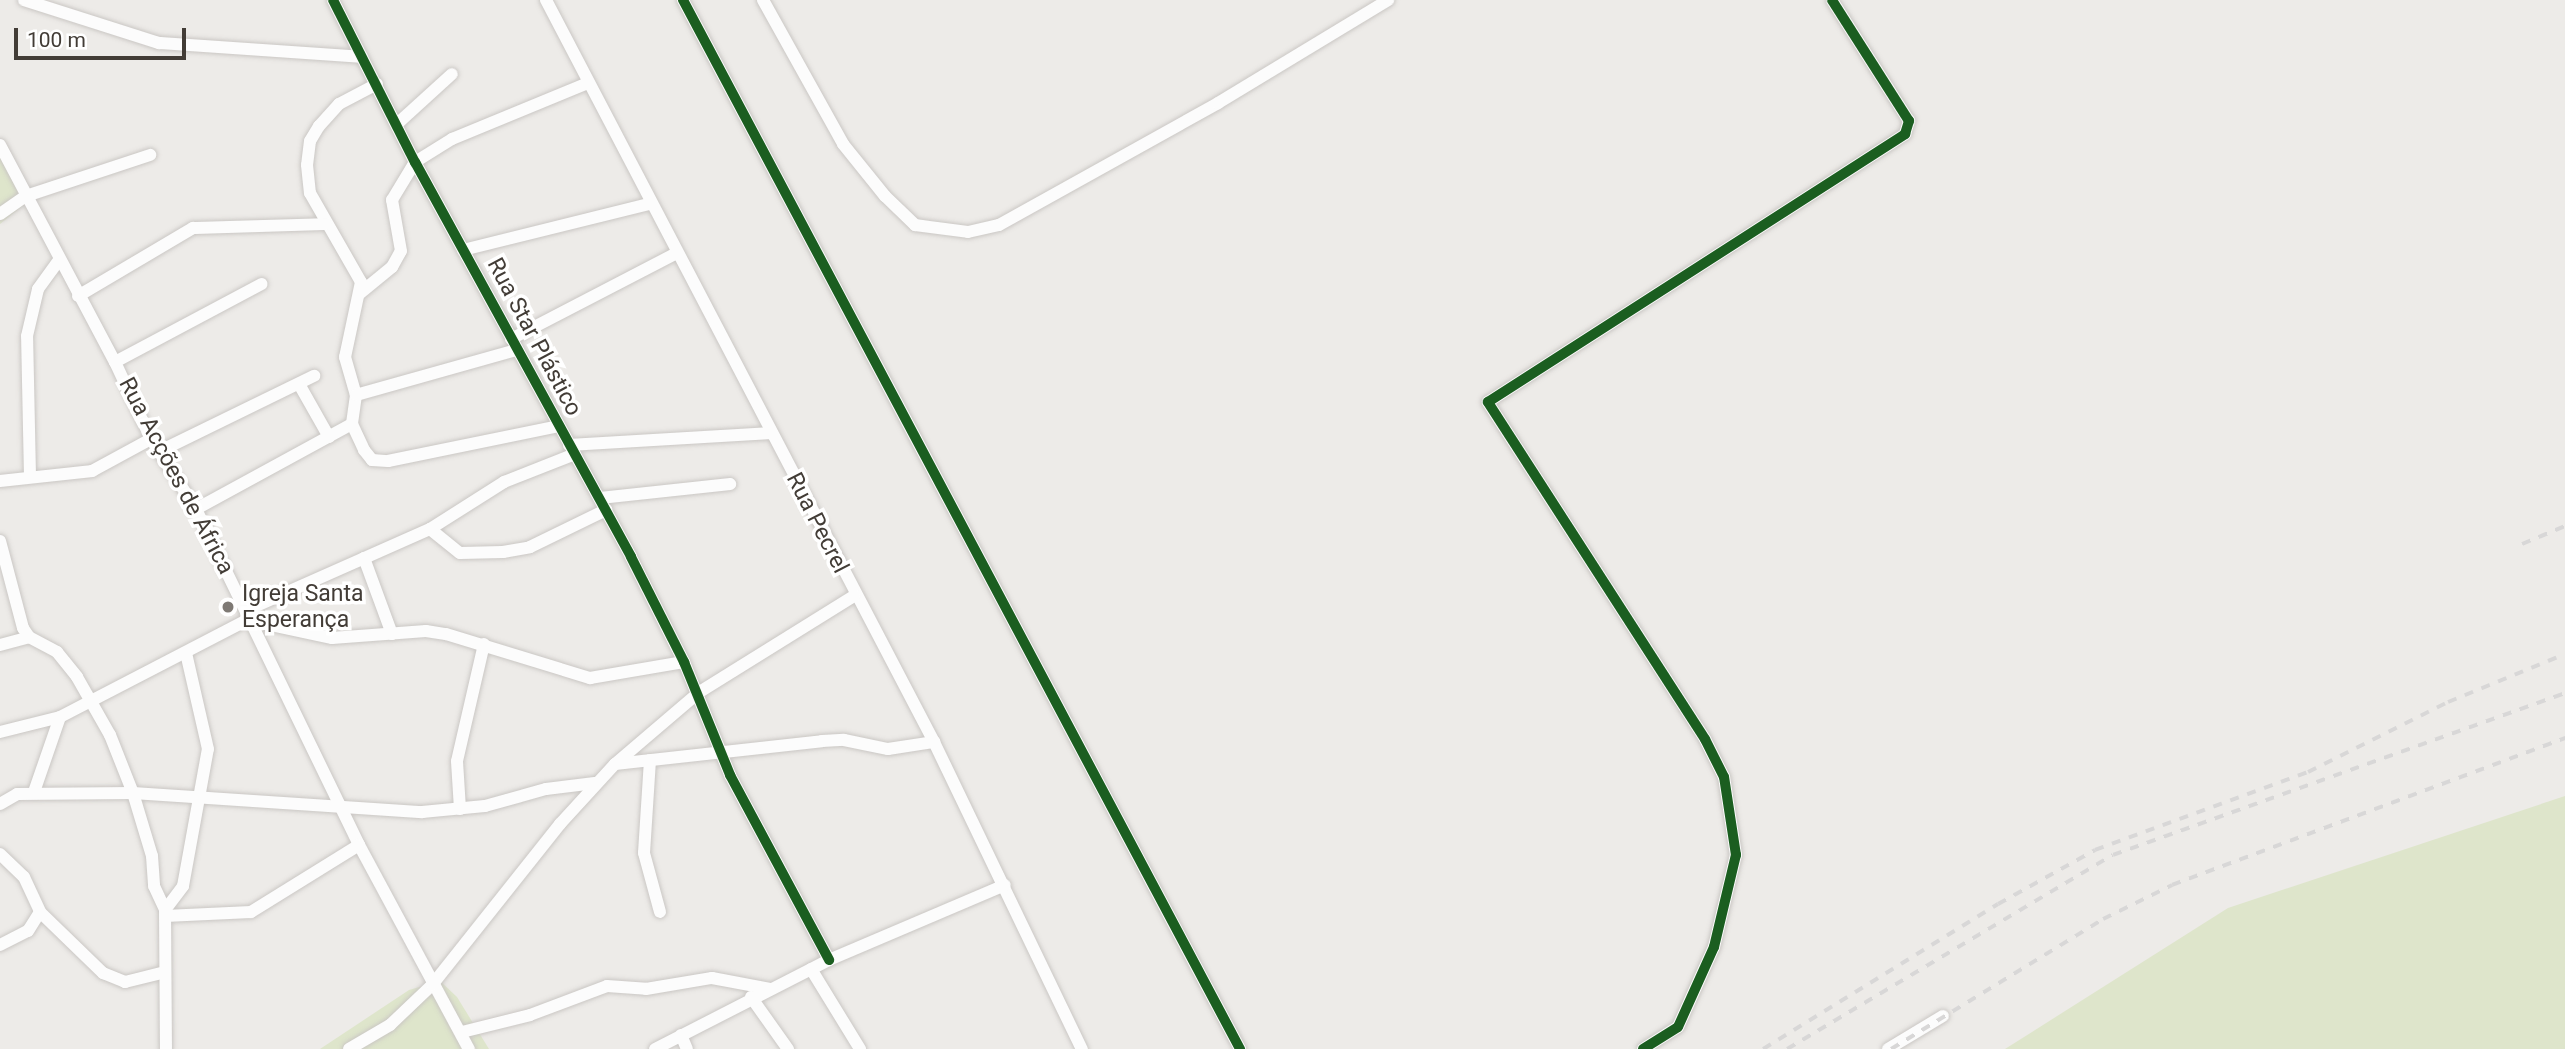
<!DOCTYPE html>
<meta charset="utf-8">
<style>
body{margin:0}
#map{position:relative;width:2565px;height:1049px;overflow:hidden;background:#edebe8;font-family:Roboto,sans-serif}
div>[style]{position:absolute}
.green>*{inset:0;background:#dee5cb}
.roads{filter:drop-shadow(0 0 2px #cac7c4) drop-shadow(0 0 2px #cac7c4)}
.minor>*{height:12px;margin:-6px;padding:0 6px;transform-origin:6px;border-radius:6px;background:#fcfcfc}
.rail>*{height:3.5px;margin-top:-1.75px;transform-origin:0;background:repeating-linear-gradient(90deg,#d8d7d7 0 9px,transparent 0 18px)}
.cycleway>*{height:10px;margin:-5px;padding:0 5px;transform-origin:5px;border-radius:5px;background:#1b5e20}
.dots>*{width:19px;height:19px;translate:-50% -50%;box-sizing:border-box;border:4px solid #fff;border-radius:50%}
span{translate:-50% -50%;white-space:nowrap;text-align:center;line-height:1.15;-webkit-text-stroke:7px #fff;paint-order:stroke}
.street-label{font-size:23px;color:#423c36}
.poi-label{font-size:23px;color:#423c36}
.left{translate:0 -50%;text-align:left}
.scale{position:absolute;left:14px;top:28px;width:172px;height:32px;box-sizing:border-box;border:4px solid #423c36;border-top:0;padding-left:9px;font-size:21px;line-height:24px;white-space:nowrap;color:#423c36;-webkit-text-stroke:5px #fff;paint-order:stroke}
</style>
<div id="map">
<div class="green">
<i style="clip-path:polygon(0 153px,25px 204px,0 224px)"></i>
<i style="clip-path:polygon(2565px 796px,2565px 1049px,2005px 1049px,2228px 908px)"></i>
<i style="clip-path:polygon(440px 981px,457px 997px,489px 1049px,320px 1049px,409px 990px)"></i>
</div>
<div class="roads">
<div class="minor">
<i style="left:24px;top:0;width:142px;rotate:17.7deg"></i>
<i style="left:159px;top:43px;width:203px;rotate:3.9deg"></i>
<i style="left:333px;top:0;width:182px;rotate:63.2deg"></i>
<i style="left:415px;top:162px;width:450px;rotate:61.3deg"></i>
<i style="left:631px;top:557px;width:118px;rotate:63.2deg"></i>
<i style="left:684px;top:662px;width:122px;rotate:67.8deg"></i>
<i style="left:730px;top:775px;width:210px;rotate:61.8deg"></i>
<i style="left:546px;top:0;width:837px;rotate:62.39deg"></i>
<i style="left:934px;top:742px;width:341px;rotate:64.3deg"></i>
<i style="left:683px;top:0;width:1188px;rotate:62.03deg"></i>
<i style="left:763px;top:0;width:165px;rotate:60.9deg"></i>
<i style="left:843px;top:144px;width:67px;rotate:51.1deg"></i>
<i style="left:885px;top:196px;width:42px;rotate:44deg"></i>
<i style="left:915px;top:225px;width:53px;rotate:7.5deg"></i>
<i style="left:968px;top:232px;width:32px;rotate:-13deg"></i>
<i style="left:999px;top:225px;width:251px;rotate:-29.1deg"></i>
<i style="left:1218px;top:103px;width:199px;rotate:-31.2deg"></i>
<i style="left:377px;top:84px;width:43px;rotate:152.2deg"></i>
<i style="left:339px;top:104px;width:30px;rotate:132deg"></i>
<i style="left:319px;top:126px;width:17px;rotate:121deg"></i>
<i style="left:310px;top:141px;width:24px;rotate:97deg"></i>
<i style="left:307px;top:165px;width:28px;rotate:84deg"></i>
<i style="left:310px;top:193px;width:103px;rotate:60.2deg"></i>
<i style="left:361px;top:282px;width:77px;rotate:102deg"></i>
<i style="left:345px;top:357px;width:40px;rotate:74deg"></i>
<i style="left:356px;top:395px;width:29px;rotate:98deg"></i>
<i style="left:352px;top:424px;width:29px;rotate:65deg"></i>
<i style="left:364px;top:450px;width:13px;rotate:51deg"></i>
<i style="left:372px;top:460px;width:16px;rotate:4deg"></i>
<i style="left:388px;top:461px;width:174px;rotate:-11.6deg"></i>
<i style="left:397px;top:124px;width:74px;rotate:-42.3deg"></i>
<i style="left:0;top:145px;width:246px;rotate:62.1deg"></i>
<i style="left:115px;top:362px;width:85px;rotate:64.9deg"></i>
<i style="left:151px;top:439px;width:83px;rotate:57.3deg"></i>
<i style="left:196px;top:509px;width:373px;rotate:64.1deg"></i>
<i style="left:359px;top:845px;width:232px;rotate:61.7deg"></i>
<i style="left:0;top:214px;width:32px;rotate:-35deg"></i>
<i style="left:26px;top:196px;width:131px;rotate:-18.3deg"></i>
<i style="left:463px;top:250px;width:192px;rotate:-13.9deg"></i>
<i style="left:359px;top:294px;width:43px;rotate:-39.3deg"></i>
<i style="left:392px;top:267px;width:18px;rotate:-61deg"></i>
<i style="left:401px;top:251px;width:52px;rotate:-100deg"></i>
<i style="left:392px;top:200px;width:44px;rotate:-58.8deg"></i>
<i style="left:415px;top:162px;width:44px;rotate:-31.9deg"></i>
<i style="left:452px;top:139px;width:147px;rotate:-22.4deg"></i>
<i style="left:78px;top:296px;width:134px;rotate:-30.6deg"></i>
<i style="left:193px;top:228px;width:133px;rotate:-1.7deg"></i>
<i style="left:511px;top:339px;width:187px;rotate:-27.4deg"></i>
<i style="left:115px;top:362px;width:166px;rotate:-28deg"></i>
<i style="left:299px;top:384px;width:61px;rotate:60.5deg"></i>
<i style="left:356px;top:395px;width:166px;rotate:-15.7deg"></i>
<i style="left:569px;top:445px;width:203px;rotate:-3.4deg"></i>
<i style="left:158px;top:452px;width:174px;rotate:-26deg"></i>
<i style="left:30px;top:476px;width:140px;rotate:-91.2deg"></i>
<i style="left:27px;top:336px;width:48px;rotate:-76.8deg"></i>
<i style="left:38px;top:289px;width:36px;rotate:-54deg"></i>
<i style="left:0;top:481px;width:93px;rotate:-6.2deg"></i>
<i style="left:92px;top:471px;width:67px;rotate:-28.5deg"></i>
<i style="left:600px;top:498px;width:131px;rotate:-6.1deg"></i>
<i style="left:196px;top:509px;width:178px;rotate:-28.6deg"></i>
<i style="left:430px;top:529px;width:38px;rotate:39deg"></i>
<i style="left:460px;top:553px;width:43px;rotate:-1.3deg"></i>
<i style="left:503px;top:552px;width:27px;rotate:-10deg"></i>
<i style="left:530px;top:547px;width:85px;rotate:-26deg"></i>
<i style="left:0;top:541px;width:90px;rotate:75.2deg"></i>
<i style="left:23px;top:628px;width:11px;rotate:56deg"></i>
<i style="left:29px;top:637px;width:32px;rotate:28deg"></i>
<i style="left:57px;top:652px;width:32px;rotate:51deg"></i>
<i style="left:77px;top:677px;width:67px;rotate:60.4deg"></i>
<i style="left:110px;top:735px;width:62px;rotate:68.4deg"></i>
<i style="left:133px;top:793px;width:66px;rotate:73.2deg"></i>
<i style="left:152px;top:856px;width:30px;rotate:86deg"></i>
<i style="left:154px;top:886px;width:26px;rotate:65deg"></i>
<i style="left:165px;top:910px;width:139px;rotate:89.6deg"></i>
<i style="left:364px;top:558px;width:81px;rotate:69.8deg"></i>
<i style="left:247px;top:610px;width:200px;rotate:-23.9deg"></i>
<i style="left:430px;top:529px;width:88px;rotate:-32.4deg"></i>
<i style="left:504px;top:482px;width:76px;rotate:-21.5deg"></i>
<i style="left:0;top:645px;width:30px;rotate:-15deg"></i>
<i style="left:0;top:732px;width:62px;rotate:-14deg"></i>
<i style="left:650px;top:760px;width:93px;rotate:93.7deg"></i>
<i style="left:644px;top:853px;width:61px;rotate:74.8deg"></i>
<i style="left:615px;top:764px;width:208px;rotate:-6.3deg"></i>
<i style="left:822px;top:741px;width:22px;rotate:-3deg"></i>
<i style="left:844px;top:740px;width:45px;rotate:11.6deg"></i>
<i style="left:888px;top:749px;width:47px;rotate:-8.7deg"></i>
<i style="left:34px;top:792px;width:79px;rotate:-70.9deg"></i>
<i style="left:60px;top:717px;width:211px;rotate:-27.4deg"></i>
<i style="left:247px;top:620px;width:87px;rotate:12deg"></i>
<i style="left:332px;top:638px;width:94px;rotate:-4.3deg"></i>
<i style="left:426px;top:631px;width:20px;rotate:9deg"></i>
<i style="left:446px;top:634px;width:151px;rotate:17deg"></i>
<i style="left:590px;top:678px;width:95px;rotate:-9.7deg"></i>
<i style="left:0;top:804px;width:20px;rotate:-30deg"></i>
<i style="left:17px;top:794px;width:116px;rotate:-0.5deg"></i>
<i style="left:133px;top:793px;width:290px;rotate:3.8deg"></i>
<i style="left:422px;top:812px;width:63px;rotate:-5.4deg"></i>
<i style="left:485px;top:806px;width:63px;rotate:-15.6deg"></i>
<i style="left:546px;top:789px;width:49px;rotate:-7deg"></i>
<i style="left:460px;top:809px;width:48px;rotate:-93.6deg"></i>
<i style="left:457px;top:761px;width:120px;rotate:-77deg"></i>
<i style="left:0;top:854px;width:33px;rotate:44deg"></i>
<i style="left:24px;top:877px;width:38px;rotate:65deg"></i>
<i style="left:40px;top:912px;width:88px;rotate:44.1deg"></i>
<i style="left:103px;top:973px;width:24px;rotate:22deg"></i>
<i style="left:125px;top:982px;width:41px;rotate:-14deg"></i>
<i style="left:165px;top:910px;width:30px;rotate:-53deg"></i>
<i style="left:183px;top:886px;width:139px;rotate:-79.7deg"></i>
<i style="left:208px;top:749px;width:98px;rotate:-102.9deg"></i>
<i style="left:165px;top:916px;width:86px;rotate:-2.7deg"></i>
<i style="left:251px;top:912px;width:127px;rotate:-31.8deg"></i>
<i style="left:0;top:945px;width:31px;rotate:-27deg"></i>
<i style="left:28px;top:931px;width:22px;rotate:-58deg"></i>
<i style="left:811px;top:969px;width:94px;rotate:58.5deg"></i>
<i style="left:751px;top:997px;width:64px;rotate:54.6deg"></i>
<i style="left:462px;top:1032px;width:70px;rotate:-14deg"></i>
<i style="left:530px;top:1015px;width:82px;rotate:-20.6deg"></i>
<i style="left:607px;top:986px;width:39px;rotate:4deg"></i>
<i style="left:646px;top:989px;width:67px;rotate:-9.5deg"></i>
<i style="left:712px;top:978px;width:59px;rotate:10.7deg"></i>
<i style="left:681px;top:1035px;width:15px;rotate:67deg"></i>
<i style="left:349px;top:1049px;width:48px;rotate:-30.3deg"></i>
<i style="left:390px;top:1025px;width:58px;rotate:-43.6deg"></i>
<i style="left:432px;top:985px;width:206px;rotate:-51.5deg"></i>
<i style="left:560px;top:824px;width:81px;rotate:-47.5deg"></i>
<i style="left:615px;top:764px;width:109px;rotate:-40.5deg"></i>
<i style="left:698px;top:693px;width:184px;rotate:-31.9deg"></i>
<i style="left:655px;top:1049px;width:195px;rotate:-27.1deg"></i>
<i style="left:829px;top:960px;width:191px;rotate:-23.1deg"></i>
<i style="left:1643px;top:1049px;width:41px;rotate:-32.2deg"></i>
<i style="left:1678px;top:1027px;width:88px;rotate:-65.8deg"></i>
<i style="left:1714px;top:947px;width:95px;rotate:-76.6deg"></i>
<i style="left:1736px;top:855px;width:79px;rotate:-98.7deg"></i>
<i style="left:1724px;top:777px;width:42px;rotate:-116.6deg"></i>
<i style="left:1705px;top:739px;width:401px;rotate:-122.8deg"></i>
<i style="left:1488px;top:402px;width:496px;rotate:-32.7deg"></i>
<i style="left:1905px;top:134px;width:14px;rotate:-73deg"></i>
<i style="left:1909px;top:121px;width:143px;rotate:-122.5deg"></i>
<i style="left:1888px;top:1049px;width:64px;rotate:-31deg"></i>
</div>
</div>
<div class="rail">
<i style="left:2522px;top:544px;width:47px;rotate:-22.7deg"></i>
<i style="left:1763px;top:1049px;width:276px;rotate:-31.7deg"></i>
<i style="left:1998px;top:904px;width:111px;rotate:-29.1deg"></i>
<i style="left:2095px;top:850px;width:227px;rotate:-20.1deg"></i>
<i style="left:2308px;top:772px;width:157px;rotate:-26.6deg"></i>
<i style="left:2448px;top:702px;width:126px;rotate:-22.3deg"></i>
<i style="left:1787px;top:1049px;width:379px;rotate:-30.8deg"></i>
<i style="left:2113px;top:855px;width:480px;rotate:-19.7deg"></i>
<i style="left:1891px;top:1049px;width:249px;rotate:-31.5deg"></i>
<i style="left:2103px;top:919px;width:77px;rotate:-26.2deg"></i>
<i style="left:2172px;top:885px;width:420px;rotate:-20.5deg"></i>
</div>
<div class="cycleway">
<i style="left:333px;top:0;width:182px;rotate:63.2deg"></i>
<i style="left:415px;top:162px;width:450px;rotate:61.3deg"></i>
<i style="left:631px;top:557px;width:118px;rotate:63.2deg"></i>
<i style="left:684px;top:662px;width:122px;rotate:67.8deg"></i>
<i style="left:730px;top:775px;width:210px;rotate:61.8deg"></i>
<i style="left:683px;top:0;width:1188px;rotate:62.03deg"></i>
<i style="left:1643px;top:1049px;width:41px;rotate:-32.2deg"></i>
<i style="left:1678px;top:1027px;width:88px;rotate:-65.8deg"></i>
<i style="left:1714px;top:947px;width:95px;rotate:-76.6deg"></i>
<i style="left:1736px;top:855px;width:79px;rotate:-98.7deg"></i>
<i style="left:1724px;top:777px;width:42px;rotate:-116.6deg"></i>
<i style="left:1705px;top:739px;width:401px;rotate:-122.8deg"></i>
<i style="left:1488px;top:402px;width:496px;rotate:-32.7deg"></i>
<i style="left:1905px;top:134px;width:14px;rotate:-73deg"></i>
<i style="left:1909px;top:121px;width:143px;rotate:-122.5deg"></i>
</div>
<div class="dots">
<i style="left:228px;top:607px;background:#7e7974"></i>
</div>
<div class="street-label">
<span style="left:534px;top:337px;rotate:62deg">Rua Star Plástico</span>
<span style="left:176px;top:476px;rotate:62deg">Rua Acções de África</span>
<span style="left:817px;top:523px;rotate:63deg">Rua Pecrel</span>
</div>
<div class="poi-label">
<span class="left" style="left:242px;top:607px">Igreja Santa<br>Esperança</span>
</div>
<div class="scale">100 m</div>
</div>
